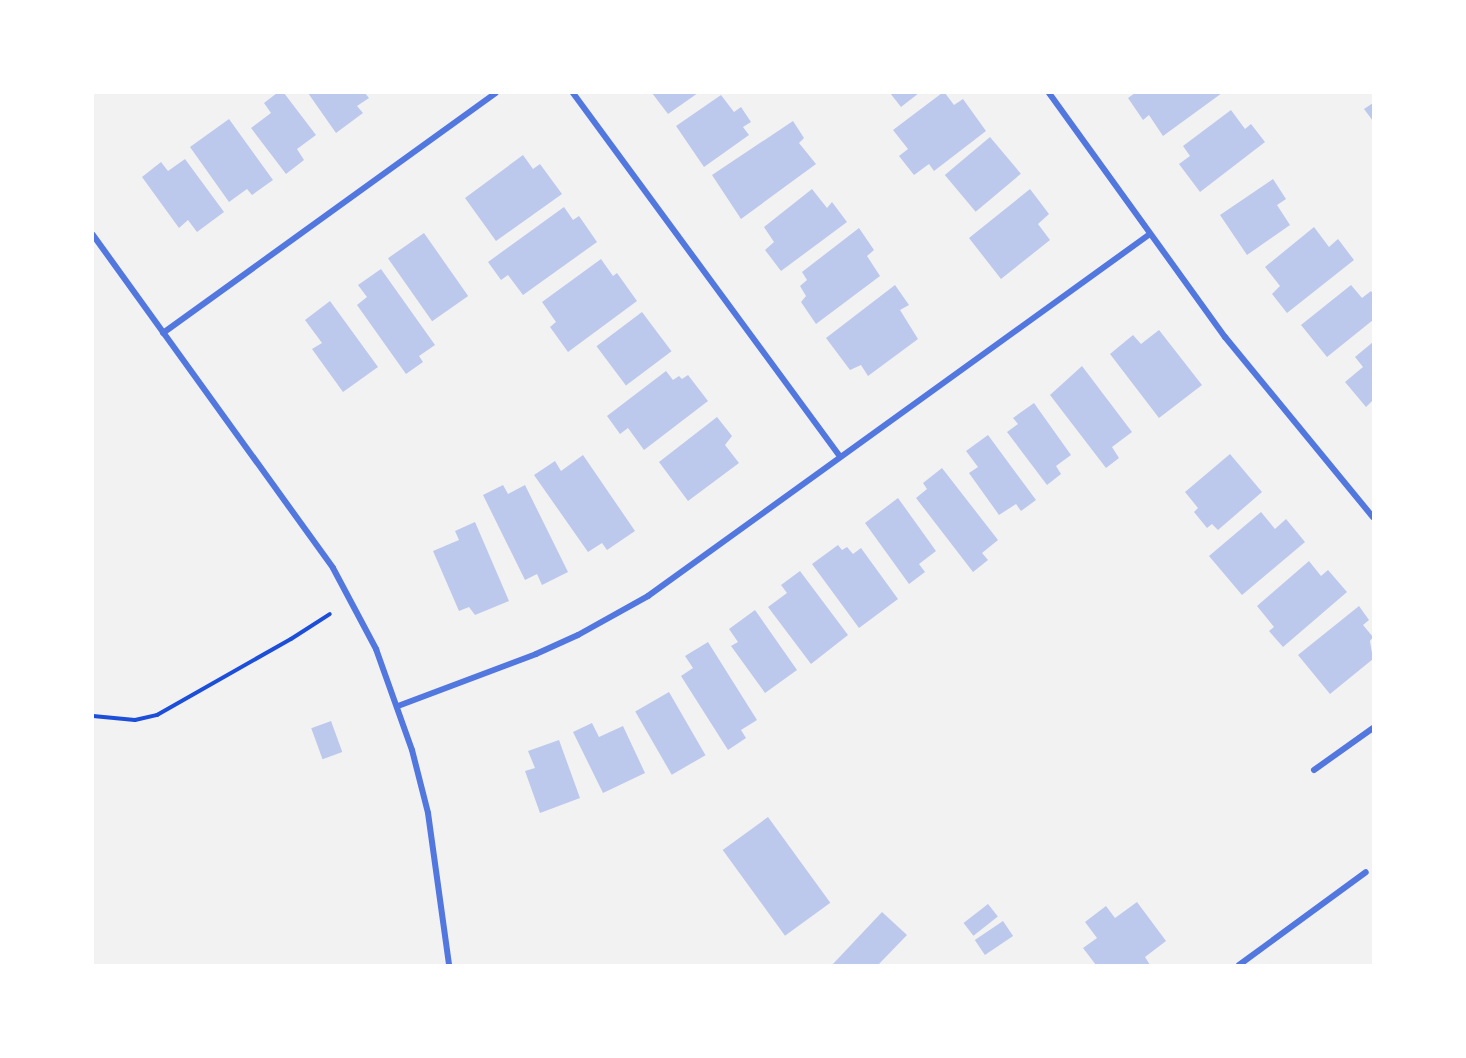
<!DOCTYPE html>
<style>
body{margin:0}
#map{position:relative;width:1466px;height:1058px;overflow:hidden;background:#f2f2f2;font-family:"Archivo Narrow",sans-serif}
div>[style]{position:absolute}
.building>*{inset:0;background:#bdc9ec;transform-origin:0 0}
.path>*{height:4px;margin:-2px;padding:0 2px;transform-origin:2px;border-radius:2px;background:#1d4ed8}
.minor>*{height:6px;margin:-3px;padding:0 3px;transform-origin:3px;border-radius:3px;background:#5277de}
span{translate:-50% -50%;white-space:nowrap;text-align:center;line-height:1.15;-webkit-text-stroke:4.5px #fff;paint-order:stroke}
.frame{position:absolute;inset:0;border:94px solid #fff;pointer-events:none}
</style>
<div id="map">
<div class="building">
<i style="clip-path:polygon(277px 93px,284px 93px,316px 135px,297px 149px,304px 160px,286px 174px,251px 128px,271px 113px,264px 103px)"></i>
<i style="clip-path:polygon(308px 93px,365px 93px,369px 98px,357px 106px,363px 113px,336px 133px)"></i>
<i style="clip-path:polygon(652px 93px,698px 93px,668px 114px)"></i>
<i style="clip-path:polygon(890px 93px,919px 93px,901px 107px)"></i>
<i style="clip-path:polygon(942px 93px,945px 93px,954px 105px,963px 99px,986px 131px,934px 171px,929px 164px,914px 175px,899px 156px,908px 149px,893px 130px)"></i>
<i style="clip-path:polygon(1135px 93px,1222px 93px,1163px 136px,1149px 115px,1143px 120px,1128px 98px)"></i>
<i style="clip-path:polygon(721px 95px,734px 112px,741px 107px,751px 122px,743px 127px,749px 135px,704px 167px,676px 126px)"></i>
<i style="clip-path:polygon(1373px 103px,1373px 121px,1364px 109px)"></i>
<i style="clip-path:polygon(1231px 110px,1245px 129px,1251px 124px,1265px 142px,1200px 192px,1179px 164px,1190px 156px,1183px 146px)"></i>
<i style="clip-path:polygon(229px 119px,273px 180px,252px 195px,247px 189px,229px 202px,190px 147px)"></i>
<i style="clip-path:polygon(793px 121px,804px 138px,799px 143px,816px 164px,741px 219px,712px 175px)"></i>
<i style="left:990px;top:137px;width:48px;height:59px;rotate:50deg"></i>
<i style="clip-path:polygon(523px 155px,533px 169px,540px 164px,562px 194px,496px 241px,465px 198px)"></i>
<i style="clip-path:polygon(185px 159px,224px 212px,197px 232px,188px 220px,179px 228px,142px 177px,161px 162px,168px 171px)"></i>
<i style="clip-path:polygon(1273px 179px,1286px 199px,1277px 205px,1290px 225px,1247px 255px,1220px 215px)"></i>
<i style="clip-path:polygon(812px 189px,827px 208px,832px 202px,847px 222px,781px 271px,765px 250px,774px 242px,764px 227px)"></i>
<i style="clip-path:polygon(1030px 189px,1049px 214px,1038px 224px,1050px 240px,1001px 279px,969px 238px)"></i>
<i style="clip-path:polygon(564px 207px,573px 220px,579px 216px,597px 242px,523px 295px,508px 275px,501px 280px,488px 262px)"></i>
<i style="clip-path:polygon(1314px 227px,1329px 247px,1338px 239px,1354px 260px,1287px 313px,1272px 294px,1280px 286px,1265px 267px)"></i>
<i style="clip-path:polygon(859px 228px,874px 250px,867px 256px,880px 276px,816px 324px,801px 302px,806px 296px,800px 286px,807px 280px,802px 272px)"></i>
<i style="left:424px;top:233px;width:77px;height:44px;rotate:55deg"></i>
<i style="clip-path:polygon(601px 259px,613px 276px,617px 273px,637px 301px,568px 352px,550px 327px,556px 322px,542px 302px)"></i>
<i style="clip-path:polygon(381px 269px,435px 345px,419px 356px,423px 362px,406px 374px,357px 305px,367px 297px,358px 285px)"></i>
<i style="clip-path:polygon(895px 285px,909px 305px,900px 310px,918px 339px,868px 376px,861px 365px,850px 370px,826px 338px)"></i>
<i style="clip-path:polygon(1351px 285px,1362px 298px,1371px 291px,1373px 294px,1373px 320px,1327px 357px,1301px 325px)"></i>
<i style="clip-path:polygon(330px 301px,378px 367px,343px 392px,312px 349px,322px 343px,305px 320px)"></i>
<i style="left:642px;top:312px;width:49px;height:57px;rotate:53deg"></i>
<i style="clip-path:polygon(1159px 330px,1202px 385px,1159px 418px,1110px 354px,1133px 335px,1141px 344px)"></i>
<i style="clip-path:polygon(1373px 342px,1373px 400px,1366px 407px,1345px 382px,1363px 367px,1355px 357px)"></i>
<i style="clip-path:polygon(1082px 366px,1132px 432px,1112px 447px,1119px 458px,1106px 468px,1050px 395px)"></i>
<i style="clip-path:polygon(666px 371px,673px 380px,679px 376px,682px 379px,688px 375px,708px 401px,644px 450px,628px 428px,620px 434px,607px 416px)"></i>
<i style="clip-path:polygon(1034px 403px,1071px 455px,1056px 466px,1061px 474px,1047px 485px,1007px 432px,1018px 424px,1013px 418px)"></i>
<i style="clip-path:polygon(717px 417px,732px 436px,725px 445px,739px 463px,688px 501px,659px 462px)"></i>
<i style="clip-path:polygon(988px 435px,1036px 500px,1021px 511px,1016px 504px,999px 515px,969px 473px,978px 467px,966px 451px)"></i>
<i style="clip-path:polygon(1230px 454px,1262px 492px,1218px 530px,1212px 524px,1207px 528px,1194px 512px,1198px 508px,1185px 492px)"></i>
<i style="clip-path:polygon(583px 455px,635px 531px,607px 550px,602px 543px,588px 552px,534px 475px,555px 461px,561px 471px)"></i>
<i style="clip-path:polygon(942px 468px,998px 540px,982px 553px,988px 560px,973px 572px,916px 498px,927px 489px,923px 483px)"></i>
<i style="clip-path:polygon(503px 485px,508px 494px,525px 485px,568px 572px,542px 585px,537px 574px,525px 580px,483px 495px)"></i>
<i style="clip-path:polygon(898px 498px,936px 551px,919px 564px,925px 572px,909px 584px,865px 523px)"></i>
<i style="clip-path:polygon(1261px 512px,1275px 529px,1286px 519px,1305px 542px,1242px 595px,1209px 556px)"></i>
<i style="clip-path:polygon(475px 522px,509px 601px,475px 615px,469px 607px,459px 611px,433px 551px,459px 540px,455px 531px)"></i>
<i style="clip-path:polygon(838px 545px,842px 550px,847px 547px,853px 554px,861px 548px,898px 599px,859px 628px,812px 564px)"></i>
<i style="clip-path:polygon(1309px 561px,1321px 576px,1328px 570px,1347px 592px,1283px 647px,1269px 631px,1274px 627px,1257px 606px)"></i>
<i style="clip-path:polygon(800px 571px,848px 635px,811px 664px,768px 607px,787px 593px,781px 585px)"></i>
<i style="clip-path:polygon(1359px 606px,1369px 620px,1363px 625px,1373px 637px,1370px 641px,1373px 659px,1330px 694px,1298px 655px)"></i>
<i style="clip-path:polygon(755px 610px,797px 670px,765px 693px,731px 646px,738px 642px,729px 629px)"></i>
<i style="clip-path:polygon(708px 642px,757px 720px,741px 730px,746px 738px,728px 750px,681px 676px,693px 668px,685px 656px)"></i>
<i style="left:669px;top:692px;width:73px;height:39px;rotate:60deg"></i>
<i style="left:331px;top:721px;width:33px;height:21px;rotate:70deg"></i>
<i style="clip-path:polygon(592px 723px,599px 737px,623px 726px,645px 773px,603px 793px,573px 732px)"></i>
<i style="clip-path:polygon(559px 740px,580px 798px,540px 813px,525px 771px,535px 768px,528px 751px)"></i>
<i style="left:768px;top:817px;width:106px;height:56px;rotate:54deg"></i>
<i style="clip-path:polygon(1137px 902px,1166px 941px,1145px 957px,1150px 965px,1096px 965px,1083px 948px,1097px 938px,1085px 922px,1106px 906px,1115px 918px)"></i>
<i style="left:988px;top:904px;width:16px;height:31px;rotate:52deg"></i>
<i style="clip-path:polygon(882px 912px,907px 935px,878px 965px,832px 965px)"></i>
<i style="left:1003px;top:921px;width:18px;height:34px;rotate:56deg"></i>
</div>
<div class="path">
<i style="left:93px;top:716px;width:42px;rotate:5.4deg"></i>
<i style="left:135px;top:720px;width:23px;rotate:-13deg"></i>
<i style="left:157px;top:715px;width:154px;rotate:-29.6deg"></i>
<i style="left:291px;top:639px;width:46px;rotate:-32.7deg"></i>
</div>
<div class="minor">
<i style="left:573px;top:93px;width:451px;rotate:53.7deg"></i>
<i style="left:1049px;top:93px;width:301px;rotate:54.2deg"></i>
<i style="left:1225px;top:337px;width:233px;rotate:50.6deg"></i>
<i style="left:93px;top:235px;width:410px;rotate:54.2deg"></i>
<i style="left:333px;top:568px;width:92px;rotate:62deg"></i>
<i style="left:376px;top:649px;width:107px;rotate:70.4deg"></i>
<i style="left:412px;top:750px;width:65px;rotate:75.7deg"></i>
<i style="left:428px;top:813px;width:153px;rotate:82.1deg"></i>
<i style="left:163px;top:333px;width:410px;rotate:-35.8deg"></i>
<i style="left:398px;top:706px;width:147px;rotate:-20.6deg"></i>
<i style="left:536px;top:654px;width:46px;rotate:-24.3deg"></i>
<i style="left:578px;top:635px;width:80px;rotate:-29.1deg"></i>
<i style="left:648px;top:596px;width:619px;rotate:-35.8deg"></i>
<i style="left:1314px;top:770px;width:72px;rotate:-35.4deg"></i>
<i style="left:1239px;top:965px;width:157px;rotate:-36.2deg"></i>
</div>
<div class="frame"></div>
</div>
